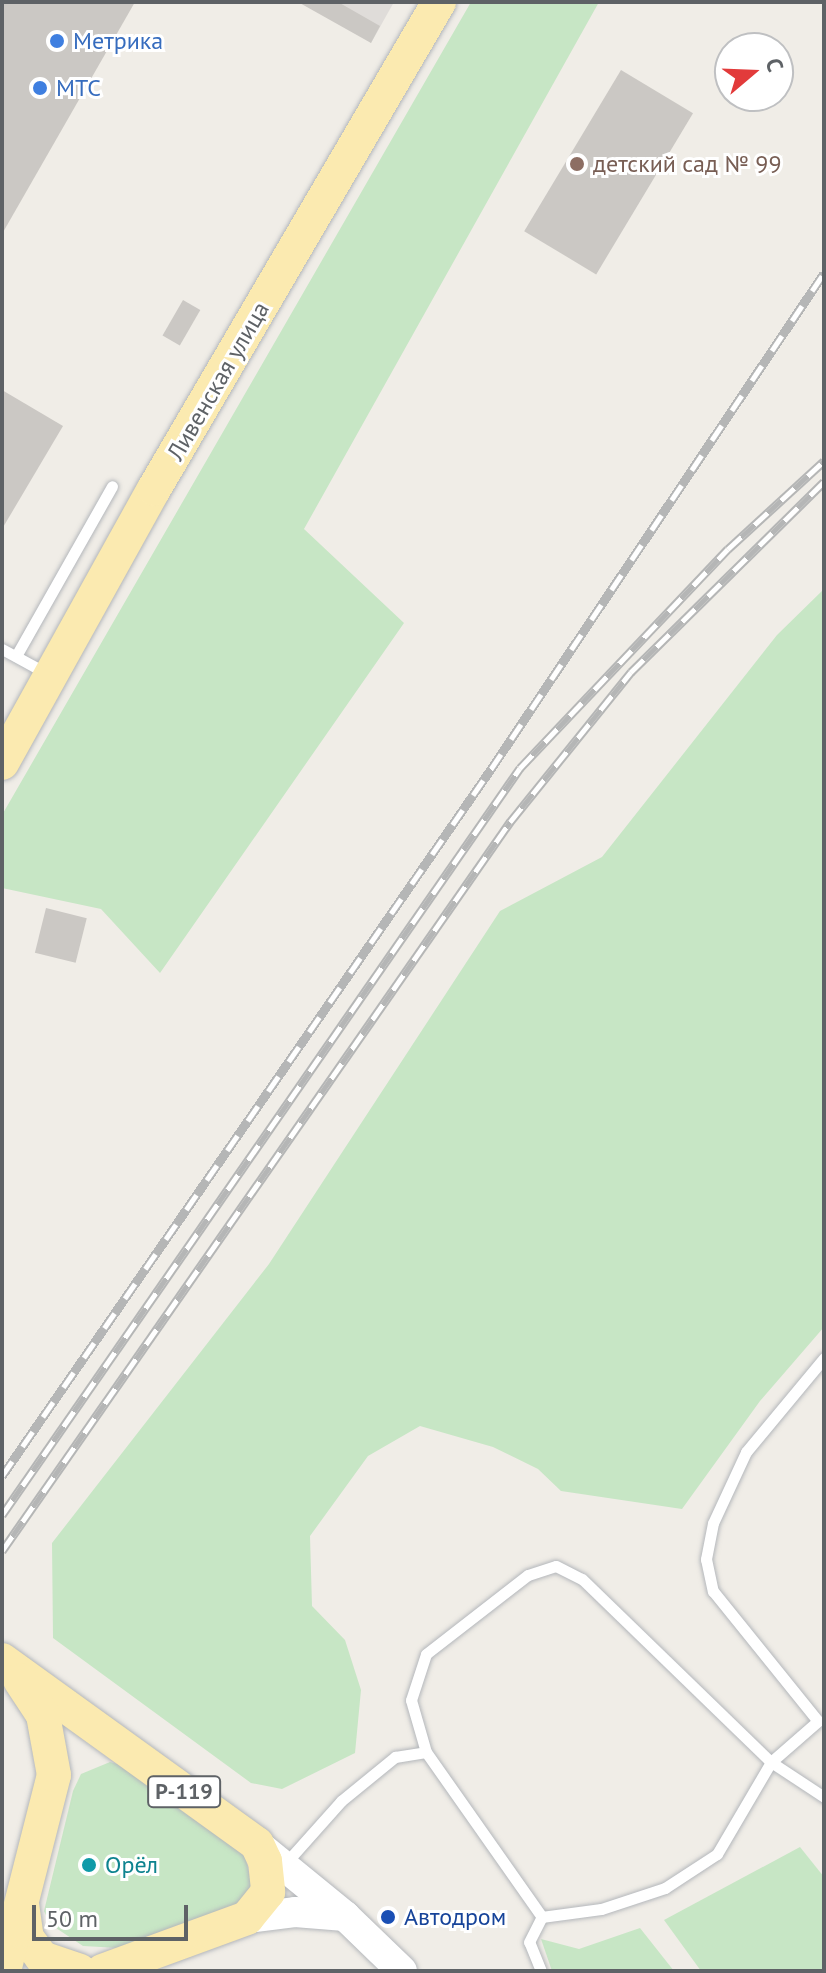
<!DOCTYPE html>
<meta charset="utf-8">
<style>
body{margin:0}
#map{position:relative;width:826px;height:1973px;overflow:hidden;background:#f0ede7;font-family:"PT Sans",sans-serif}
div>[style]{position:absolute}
.industrial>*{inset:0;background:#dfdcd9}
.green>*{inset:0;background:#c7e6c5}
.building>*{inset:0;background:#cbc8c4;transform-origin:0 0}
.roads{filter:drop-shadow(0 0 2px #b4b7bb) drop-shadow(0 0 2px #b4b7bb)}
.lane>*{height:11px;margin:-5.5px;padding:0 5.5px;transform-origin:5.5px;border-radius:5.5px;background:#fff}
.secondary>*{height:30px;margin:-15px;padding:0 15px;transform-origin:15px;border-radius:15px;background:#fff}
.primary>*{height:34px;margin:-17px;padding:0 17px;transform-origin:17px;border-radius:17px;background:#fbeab0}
.rail>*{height:9px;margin-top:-4.5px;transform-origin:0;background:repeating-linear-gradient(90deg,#fff 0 18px,#b5b6b6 0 36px);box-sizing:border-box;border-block:2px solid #b5b6b6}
.dots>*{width:22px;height:22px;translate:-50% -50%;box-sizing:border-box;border:4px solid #fff;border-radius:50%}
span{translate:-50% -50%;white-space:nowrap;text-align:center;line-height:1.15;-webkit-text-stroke:6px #fff;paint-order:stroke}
.shield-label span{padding:2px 6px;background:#fff;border:2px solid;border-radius:6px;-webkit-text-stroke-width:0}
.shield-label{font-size:22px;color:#5e6266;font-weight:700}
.shop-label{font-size:24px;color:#366cbe}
.left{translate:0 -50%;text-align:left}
.education-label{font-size:24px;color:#785e54}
.street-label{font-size:24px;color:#5e6266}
.culture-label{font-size:24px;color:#0d838f}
.transit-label{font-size:24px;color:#164399}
.frame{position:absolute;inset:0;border:4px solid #5e6266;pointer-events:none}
.north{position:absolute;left:714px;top:32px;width:80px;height:80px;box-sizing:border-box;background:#fff;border:2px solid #bfc0c2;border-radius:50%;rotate:71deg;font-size:22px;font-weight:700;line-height:32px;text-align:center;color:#5e6266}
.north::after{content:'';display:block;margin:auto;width:28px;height:36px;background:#e23b3b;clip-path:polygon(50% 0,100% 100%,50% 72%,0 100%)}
.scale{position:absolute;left:32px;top:1905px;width:156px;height:36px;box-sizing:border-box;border:4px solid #5e6266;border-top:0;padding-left:10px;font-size:24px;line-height:28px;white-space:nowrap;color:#5e6266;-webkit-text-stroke:6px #fff;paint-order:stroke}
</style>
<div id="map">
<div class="industrial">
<i style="clip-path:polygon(321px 2px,394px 2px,371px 43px)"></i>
</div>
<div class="green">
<i style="clip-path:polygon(471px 2px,599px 2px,304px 529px,404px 623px,160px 973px,101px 909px,2px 888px,2px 815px)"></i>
<i style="clip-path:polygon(824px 589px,824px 1327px,760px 1401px,682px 1509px,561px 1491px,538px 1469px,493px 1447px,420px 1426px,368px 1456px,310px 1536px,312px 1606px,345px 1640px,361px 1690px,355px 1753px,282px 1789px,251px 1783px,53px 1638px,52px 1543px,269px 1264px,500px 911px,602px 857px,777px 635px)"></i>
<i style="clip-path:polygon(110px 1762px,127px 1767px,245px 1856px,252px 1886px,242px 1903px,119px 1948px,83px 1946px,50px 1924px,44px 1911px,73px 1791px,81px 1774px)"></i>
<i style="clip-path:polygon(800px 1847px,824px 1877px,824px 1971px,701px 1971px,664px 1920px)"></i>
<i style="clip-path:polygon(640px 1928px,674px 1971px,552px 1971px,541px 1939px,579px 1949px)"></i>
</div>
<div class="building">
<i style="clip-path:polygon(2px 2px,135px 2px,2px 234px)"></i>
<i style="clip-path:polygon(298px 2px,338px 2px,380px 26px,371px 43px)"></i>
<i style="left:621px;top:70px;width:84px;height:188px;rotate:31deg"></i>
<i style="left:183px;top:300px;width:20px;height:41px;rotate:30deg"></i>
<i style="clip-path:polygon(2px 390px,63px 426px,2px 529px)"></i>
<i style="left:46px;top:908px;width:42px;height:46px;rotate:14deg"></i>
</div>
<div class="roads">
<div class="lane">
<i style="left:2px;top:649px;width:50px;rotate:28.6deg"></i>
<i style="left:16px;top:656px;width:195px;rotate:-60.5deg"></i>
<i style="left:824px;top:1358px;width:122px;rotate:129.7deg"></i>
<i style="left:746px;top:1452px;width:78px;rotate:114.9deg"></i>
<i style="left:713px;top:1523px;width:37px;rotate:101deg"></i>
<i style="left:706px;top:1559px;width:33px;rotate:78deg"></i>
<i style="left:713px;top:1591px;width:167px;rotate:51.1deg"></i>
<i style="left:818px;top:1721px;width:62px;rotate:138.9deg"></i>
<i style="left:771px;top:1762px;width:107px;rotate:120.4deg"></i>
<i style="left:717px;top:1854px;width:62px;rotate:146.8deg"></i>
<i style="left:665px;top:1888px;width:67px;rotate:161.8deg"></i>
<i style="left:601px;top:1909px;width:60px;rotate:172.3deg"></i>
<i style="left:542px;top:1917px;width:202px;rotate:-125.1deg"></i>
<i style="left:426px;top:1752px;width:54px;rotate:-106.1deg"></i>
<i style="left:411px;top:1700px;width:48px;rotate:-71.9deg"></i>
<i style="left:426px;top:1654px;width:129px;rotate:-37.8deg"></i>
<i style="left:528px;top:1575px;width:29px;rotate:-18deg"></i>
<i style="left:556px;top:1566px;width:29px;rotate:27deg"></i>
<i style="left:582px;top:1579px;width:263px;rotate:44.1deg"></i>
<i style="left:771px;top:1762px;width:64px;rotate:33.4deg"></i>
<i style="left:284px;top:1865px;width:86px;rotate:-48.3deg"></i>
<i style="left:341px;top:1801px;width:70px;rotate:-39.2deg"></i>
<i style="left:395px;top:1757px;width:31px;rotate:-9deg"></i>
<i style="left:541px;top:1971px;width:31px;rotate:-112deg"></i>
<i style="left:529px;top:1942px;width:28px;rotate:-63deg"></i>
</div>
<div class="secondary">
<i style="left:257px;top:1844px;width:114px;rotate:39.3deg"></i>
<i style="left:345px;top:1916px;width:79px;rotate:44deg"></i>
<i style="left:247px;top:1918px;width:48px;rotate:-7.1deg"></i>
<i style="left:295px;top:1912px;width:50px;rotate:4.6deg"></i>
</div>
<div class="primary">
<i style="left:2px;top:763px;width:313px;rotate:-61deg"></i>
<i style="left:154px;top:489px;width:564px;rotate:-59.66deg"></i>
<i style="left:2px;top:1660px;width:314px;rotate:35.8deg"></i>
<i style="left:257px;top:1844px;width:19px;rotate:65deg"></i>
<i style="left:265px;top:1861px;width:31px;rotate:84deg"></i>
<i style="left:268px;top:1892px;width:33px;rotate:129deg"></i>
<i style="left:247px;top:1918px;width:154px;rotate:159.9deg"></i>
<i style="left:22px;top:1904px;width:34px;rotate:82deg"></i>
<i style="left:27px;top:1938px;width:25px;rotate:53deg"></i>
<i style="left:42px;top:1958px;width:40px;rotate:18.9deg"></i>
<i style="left:4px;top:1971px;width:202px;rotate:-75.7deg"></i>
<i style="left:54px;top:1775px;width:61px;rotate:-100.4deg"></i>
<i style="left:43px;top:1715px;width:42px;rotate:-123.3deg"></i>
</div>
</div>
<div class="rail">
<i style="left:2px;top:1476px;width:860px;rotate:-55.33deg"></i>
<i style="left:491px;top:769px;width:597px;rotate:-56.12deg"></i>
<i style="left:2px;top:1515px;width:909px;rotate:-55.26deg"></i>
<i style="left:520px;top:768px;width:302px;rotate:-46.5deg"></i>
<i style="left:728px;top:549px;width:130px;rotate:-42.5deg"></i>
<i style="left:2px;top:1551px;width:889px;rotate:-55.13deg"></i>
<i style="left:510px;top:822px;width:193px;rotate:-51.1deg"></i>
<i style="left:631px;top:672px;width:271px;rotate:-44.6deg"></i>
</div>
<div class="dots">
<i style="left:57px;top:41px;background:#3f7fe0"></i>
<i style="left:40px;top:88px;background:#3f7fe0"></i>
<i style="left:577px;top:164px;background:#8d6e63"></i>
<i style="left:89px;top:1865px;background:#0f9aa8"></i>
<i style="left:388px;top:1917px;background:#1a4fb4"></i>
</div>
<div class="shield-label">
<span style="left:184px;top:1792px">Р-119</span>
</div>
<div class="shop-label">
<span class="left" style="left:73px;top:41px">Метрика</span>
<span class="left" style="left:56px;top:88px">МТС</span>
</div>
<div class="education-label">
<span class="left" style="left:593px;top:164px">детский сад № 99</span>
</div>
<div class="street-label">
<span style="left:218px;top:381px;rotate:-60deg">Ливенская улица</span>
</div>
<div class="culture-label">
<span class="left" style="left:105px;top:1865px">Орёл</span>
</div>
<div class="transit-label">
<span class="left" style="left:404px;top:1917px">Автодром</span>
</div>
<div class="frame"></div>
<div class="north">С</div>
<div class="scale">50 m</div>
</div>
